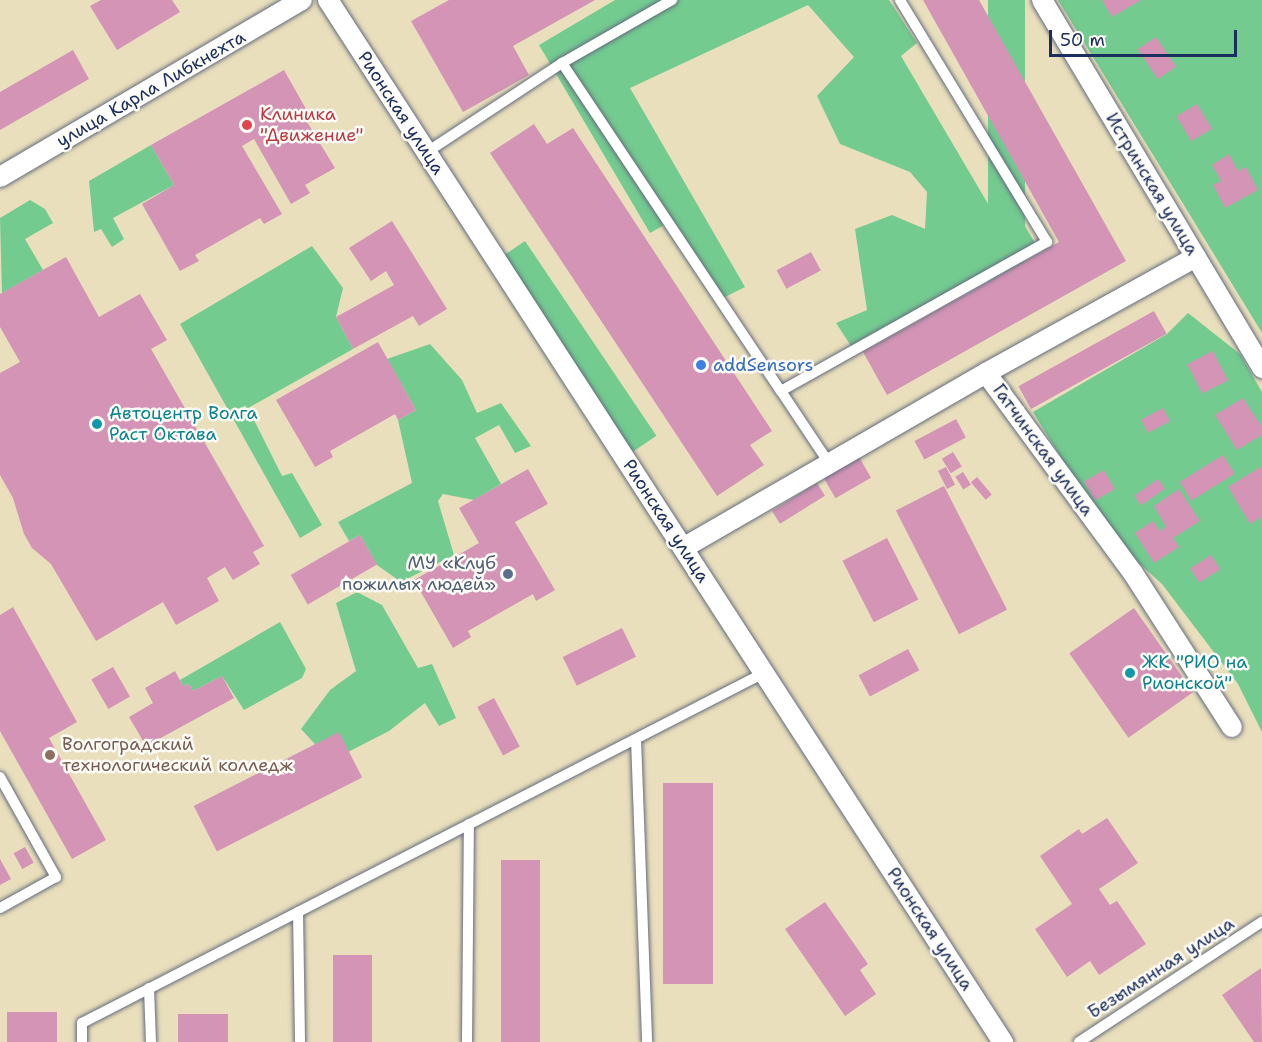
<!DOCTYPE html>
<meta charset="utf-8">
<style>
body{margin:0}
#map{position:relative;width:1262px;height:1042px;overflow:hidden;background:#eadfbc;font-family:"Shantell Sans",sans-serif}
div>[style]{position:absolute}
.green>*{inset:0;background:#73cb90;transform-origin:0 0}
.building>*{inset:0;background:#d394b6;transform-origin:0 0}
.roads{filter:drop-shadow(0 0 2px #636d7f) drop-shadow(0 0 2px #636d7f)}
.lane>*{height:10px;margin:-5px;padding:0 5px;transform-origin:5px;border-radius:5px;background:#fff}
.street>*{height:20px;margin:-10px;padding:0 10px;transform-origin:10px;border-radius:10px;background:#fff}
.dots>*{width:16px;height:16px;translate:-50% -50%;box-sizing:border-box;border:3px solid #fdfcf7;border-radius:50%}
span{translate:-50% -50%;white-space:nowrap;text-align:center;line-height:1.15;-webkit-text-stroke:5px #fdfcf7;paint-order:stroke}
.street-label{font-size:18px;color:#1b2f5e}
.health-label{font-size:18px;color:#be3a42}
.left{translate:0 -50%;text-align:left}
.shop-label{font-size:18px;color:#366cbe}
.culture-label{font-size:18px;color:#0d838f}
.service-label{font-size:18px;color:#4e5e75}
.right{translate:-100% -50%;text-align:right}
.education-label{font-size:18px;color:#785e54}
.scale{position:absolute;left:1049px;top:30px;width:188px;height:27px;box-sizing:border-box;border:3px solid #1b2f5e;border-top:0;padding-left:8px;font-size:18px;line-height:21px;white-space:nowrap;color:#1b2f5e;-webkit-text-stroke:4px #fdfcf7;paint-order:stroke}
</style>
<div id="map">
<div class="green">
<i style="clip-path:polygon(615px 0,889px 0,917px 43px,901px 56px,994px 214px,1019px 216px,1036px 245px,851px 346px,836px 323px,867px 310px,855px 229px,892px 215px,925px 229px,927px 192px,910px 172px,840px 144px,817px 96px,854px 57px,808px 5px,630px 88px,745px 287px,721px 299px,673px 220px,650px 233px,539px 45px)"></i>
<i style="left:988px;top:0;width:37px;height:316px"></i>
<i style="clip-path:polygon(1058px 0,1262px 0,1262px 333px,1190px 215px)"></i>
<i style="clip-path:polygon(151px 145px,174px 185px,113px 218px,124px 239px,112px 247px,101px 229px,94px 232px,89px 181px)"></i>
<i style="clip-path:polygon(30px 200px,45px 209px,53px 223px,25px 239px,43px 270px,2px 293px,0 218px)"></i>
<i style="left:525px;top:241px;width:235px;height:32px;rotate:56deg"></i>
<i style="clip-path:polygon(312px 246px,343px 288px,336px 317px,353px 349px,248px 408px,282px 476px,292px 473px,322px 525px,300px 538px,180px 324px)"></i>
<i style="clip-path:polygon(1188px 313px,1240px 354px,1262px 392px,1262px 732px,1238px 684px,1162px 584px,1110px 537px,1033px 412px,1167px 334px)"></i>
<i style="clip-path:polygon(430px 344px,462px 380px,477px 413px,501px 403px,531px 446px,515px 453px,499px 425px,475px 438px,501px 484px,474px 500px,443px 494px,438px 501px,454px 555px,401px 582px,377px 565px,360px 535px,349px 541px,338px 522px,412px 483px,398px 420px,416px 410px,387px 359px)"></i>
<i style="clip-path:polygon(357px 592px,382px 605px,418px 668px,432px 664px,456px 718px,439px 726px,425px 703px,389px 731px,348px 752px,325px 755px,301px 729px,330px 690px,356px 671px,336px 603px)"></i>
<i style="clip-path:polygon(280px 622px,306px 669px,302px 678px,244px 710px,222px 676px,193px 691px,189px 684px,183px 686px,180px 680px)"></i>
</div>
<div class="building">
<i style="clip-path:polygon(101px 0,172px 0,180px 12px,117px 50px,90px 6px)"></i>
<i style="clip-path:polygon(449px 0,595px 0,513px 46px,529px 75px,463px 112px,411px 21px)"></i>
<i style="clip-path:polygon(923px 0,979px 0,1126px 261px,887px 395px,863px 352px,1059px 242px)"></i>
<i style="clip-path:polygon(1102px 0,1141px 0,1112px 17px)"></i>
<i style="left:1156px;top:37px;width:36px;height:22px;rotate:56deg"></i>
<i style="clip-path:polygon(73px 50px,89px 79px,0 130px,0 92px)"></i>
<i style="clip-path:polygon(284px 70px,306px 109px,301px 112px,335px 168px,305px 185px,310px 193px,291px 204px,254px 139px,242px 146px,282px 214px,264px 224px,260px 218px,195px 255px,199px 261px,180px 271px,142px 204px,174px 185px,151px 145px)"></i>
<i style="left:1197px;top:104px;width:29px;height:24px;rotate:59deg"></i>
<i style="clip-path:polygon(534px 124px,547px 144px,573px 128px,772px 431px,750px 445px,764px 465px,717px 496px,490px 153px)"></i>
<i style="clip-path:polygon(1229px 154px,1238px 171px,1246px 167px,1258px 190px,1225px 208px,1213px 185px,1221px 181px,1212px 165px)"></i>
<i style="clip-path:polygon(392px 221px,447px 309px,419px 326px,413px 316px,353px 349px,336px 317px,394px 285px,386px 271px,371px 281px,349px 248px)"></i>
<i style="left:811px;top:252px;width:21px;height:39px;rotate:62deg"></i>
<i style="clip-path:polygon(66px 257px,99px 317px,140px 294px,167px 340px,151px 349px,264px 546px,253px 552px,260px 564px,233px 580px,225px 567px,207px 578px,219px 601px,176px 625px,163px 602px,96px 641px,51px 564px,32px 548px,24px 534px,13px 498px,0 475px,0 373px,20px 362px,0 327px,0 294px)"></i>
<i style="left:1154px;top:311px;width:26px;height:155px;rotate:61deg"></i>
<i style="clip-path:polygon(378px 342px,416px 410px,398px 420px,395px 414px,330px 451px,333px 457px,315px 467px,276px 400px)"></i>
<i style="left:1213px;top:351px;width:33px;height:29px;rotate:63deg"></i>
<i style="clip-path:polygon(1243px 398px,1262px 427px,1262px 435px,1237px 450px,1215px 415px)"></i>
<i style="left:1163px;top:408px;width:15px;height:25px;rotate:62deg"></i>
<i style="left:956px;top:419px;width:21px;height:47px;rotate:62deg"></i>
<i style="left:953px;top:452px;width:17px;height:13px;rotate:59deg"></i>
<i style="left:1223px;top:455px;width:22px;height:51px;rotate:58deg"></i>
<i style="left:859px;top:457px;width:24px;height:41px;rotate:60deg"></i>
<i style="clip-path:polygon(1262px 466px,1262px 517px,1250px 524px,1228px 487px)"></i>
<i style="left:946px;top:467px;width:20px;height:9px;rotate:63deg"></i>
<i style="clip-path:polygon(528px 469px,548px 504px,515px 522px,555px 590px,536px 601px,533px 594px,468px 631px,471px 637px,453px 648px,414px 580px,479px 543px,459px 508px)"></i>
<i style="left:1104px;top:470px;width:22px;height:23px;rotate:60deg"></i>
<i style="left:963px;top:472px;width:15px;height:9px;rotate:58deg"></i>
<i style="left:977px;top:477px;width:23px;height:8px;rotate:50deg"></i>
<i style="left:1158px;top:479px;width:12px;height:29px;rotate:55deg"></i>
<i style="left:817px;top:483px;width:15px;height:53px;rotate:58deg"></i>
<i style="left:944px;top:486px;width:139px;height:54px;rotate:63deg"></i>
<i style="clip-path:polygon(1179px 489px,1200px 521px,1173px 538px,1179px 547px,1154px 563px,1135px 533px,1153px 521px,1160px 531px,1166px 527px,1154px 506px)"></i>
<i style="left:360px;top:535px;width:34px;height:80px;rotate:60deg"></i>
<i style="left:887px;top:538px;width:69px;height:50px;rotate:63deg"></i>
<i style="left:1211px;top:555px;width:17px;height:25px;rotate:57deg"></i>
<i style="clip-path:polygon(13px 607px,77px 722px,49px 738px,106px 840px,72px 859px,0 731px,0 615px)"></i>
<i style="left:1134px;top:608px;width:103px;height:79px;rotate:55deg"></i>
<i style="left:622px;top:628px;width:32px;height:66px;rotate:64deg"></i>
<i style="left:908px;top:649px;width:24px;height:56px;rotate:62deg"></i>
<i style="left:113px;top:667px;width:34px;height:25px;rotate:60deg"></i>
<i style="clip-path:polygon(175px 671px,183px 686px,189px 684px,193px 691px,222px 676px,234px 698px,146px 746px,129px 717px,153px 703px,145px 688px)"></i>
<i style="left:494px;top:698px;width:55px;height:19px;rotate:62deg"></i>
<i style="left:339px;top:732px;width:51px;height:163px;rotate:63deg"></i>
<i style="left:713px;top:783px;width:201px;height:50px;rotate:90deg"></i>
<i style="clip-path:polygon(1107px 818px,1138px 863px,1099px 889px,1110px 905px,1117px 901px,1146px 944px,1099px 975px,1090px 961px,1067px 977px,1035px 929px,1072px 904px,1040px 856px,1079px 829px,1082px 834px)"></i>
<i style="left:25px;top:847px;width:18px;height:13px;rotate:61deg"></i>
<i style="clip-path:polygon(0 859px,11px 879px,0 885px)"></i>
<i style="left:501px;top:860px;width:39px;height:182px"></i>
<i style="clip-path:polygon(825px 902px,868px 964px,860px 970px,876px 994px,845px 1016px,785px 929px)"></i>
<i style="left:333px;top:955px;width:39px;height:87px"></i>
<i style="clip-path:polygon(1261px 968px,1262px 1042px,1254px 1042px,1222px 995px)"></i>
<i style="left:7px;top:1012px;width:50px;height:30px"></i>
<i style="left:178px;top:1014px;width:50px;height:28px"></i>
</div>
<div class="roads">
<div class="lane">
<i style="left:562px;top:63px;width:394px;rotate:56.3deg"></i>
<i style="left:427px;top:152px;width:162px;rotate:-33.4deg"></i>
<i style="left:562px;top:63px;width:127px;rotate:-29.8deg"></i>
<i style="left:829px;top:463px;width:87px;rotate:-123.7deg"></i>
<i style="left:781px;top:391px;width:305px;rotate:-29.3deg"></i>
<i style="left:1047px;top:242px;width:283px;rotate:-121.3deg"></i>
<i style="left:636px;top:739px;width:303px;rotate:87.9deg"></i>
<i style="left:0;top:777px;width:115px;rotate:60.8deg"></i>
<i style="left:56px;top:877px;width:64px;rotate:151deg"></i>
<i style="left:298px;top:912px;width:130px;rotate:89.1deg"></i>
<i style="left:149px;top:988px;width:54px;rotate:87.9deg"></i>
<i style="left:82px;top:1042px;width:19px;rotate:-90deg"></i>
<i style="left:82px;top:1023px;width:767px;rotate:-27.17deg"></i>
<i style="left:467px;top:1042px;width:218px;rotate:-89.5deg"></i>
<i style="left:1079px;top:1042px;width:219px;rotate:-33.3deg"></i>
</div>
<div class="street">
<i style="left:328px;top:0;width:1242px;rotate:57.07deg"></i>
<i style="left:1042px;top:0;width:429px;rotate:59.1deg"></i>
<i style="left:0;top:177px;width:350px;rotate:-30.4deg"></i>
<i style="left:1196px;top:257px;width:240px;rotate:151.1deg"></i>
<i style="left:986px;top:373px;width:248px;rotate:53.7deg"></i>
<i style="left:1133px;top:573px;width:183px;rotate:57.3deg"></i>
<i style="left:683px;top:548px;width:350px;rotate:-30deg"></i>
</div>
</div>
<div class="dots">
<i style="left:247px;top:125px;background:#e0444e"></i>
<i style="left:701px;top:365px;background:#3f7fe0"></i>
<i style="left:97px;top:424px;background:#0f9aa8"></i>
<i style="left:508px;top:574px;background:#5c6f8a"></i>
<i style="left:1130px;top:673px;background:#0f9aa8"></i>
<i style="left:50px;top:755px;background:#8d6e63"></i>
</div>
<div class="street-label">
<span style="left:151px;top:89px;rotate:-30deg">улица Карла Либкнехта</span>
<span style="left:401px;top:113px;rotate:57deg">Рионская улица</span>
<span style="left:1152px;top:184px;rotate:59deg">Истринская улица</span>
<span style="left:1043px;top:450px;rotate:54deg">Гатчинская улица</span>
<span style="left:666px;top:521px;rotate:57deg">Рионская улица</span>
<span style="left:930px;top:929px;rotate:57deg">Рионская улица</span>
<span style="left:1161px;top:968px;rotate:-33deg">Безымянная улица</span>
</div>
<div class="health-label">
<span class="left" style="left:260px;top:125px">Клиника<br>"Движение"</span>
</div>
<div class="shop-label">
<span class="left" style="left:713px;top:365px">addSensors</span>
</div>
<div class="culture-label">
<span class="left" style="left:109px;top:424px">Автоцентр Волга<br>Раст Октава</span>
<span class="left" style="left:1142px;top:673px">ЖК "РИО на<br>Рионской"</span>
</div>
<div class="service-label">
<span class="right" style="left:496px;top:574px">МУ «Клуб<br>пожилых людей»</span>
</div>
<div class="education-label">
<span class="left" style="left:62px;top:755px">Волгоградский<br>технологический колледж</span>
</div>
<div class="scale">50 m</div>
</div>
